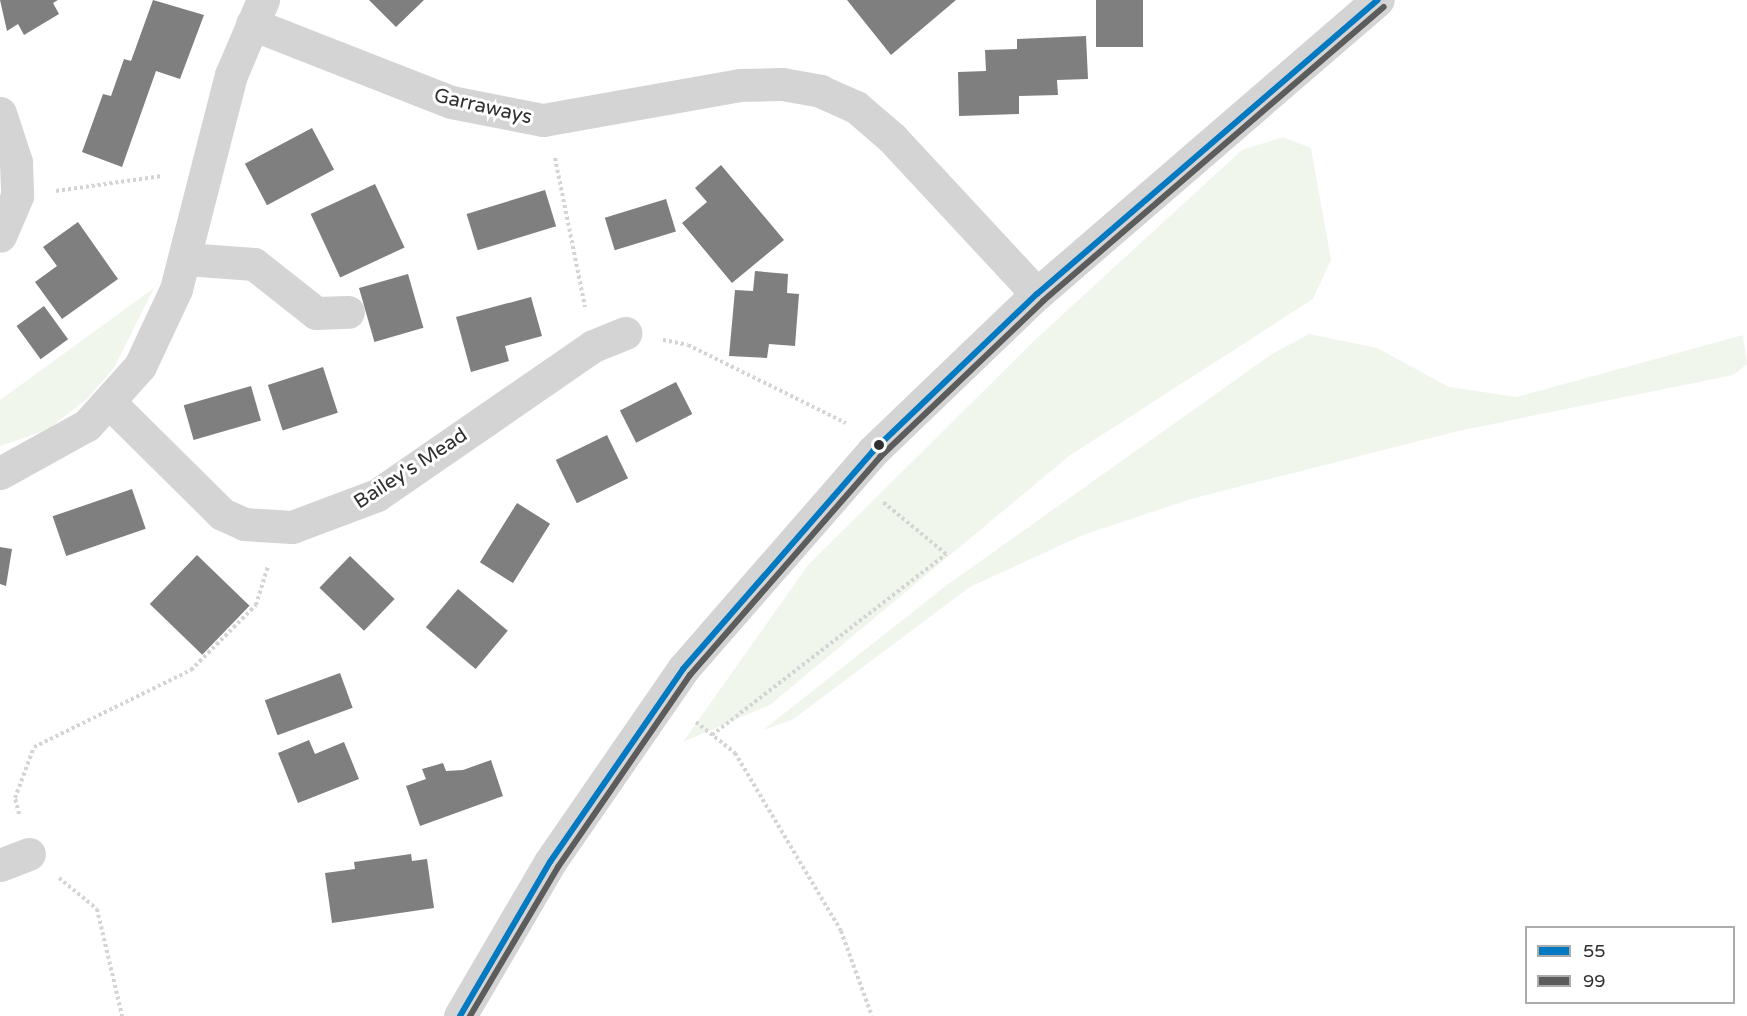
<!DOCTYPE html>
<style>
body{margin:0}
#map{position:relative;width:1747px;height:1016px;overflow:hidden;background:#fff;font-family:"Varela Round",sans-serif}
div>[style]{position:absolute}
.green>*{inset:0;background:#f1f6ed}
.building>*{inset:0;background:#7f7f7f;transform-origin:0 0}
.path>*{height:4px;margin-top:-2px;transform-origin:0;background:repeating-linear-gradient(90deg,#d4d4d4 0 3px,transparent 0 6px)}
.minor>*{height:33px;margin:-16.5px;padding:0 16.5px;transform-origin:16.5px;border-radius:16.5px;background:#d4d4d4}
.bus-1>*{height:6px;margin:-3px;padding:0 3px;transform-origin:3px;border-radius:3px;background:#0279c1}
.bus-2>*{height:6px;margin:-3px;padding:0 3px;transform-origin:3px;border-radius:3px;background:#5c5c5d}
.dots>*{width:16px;height:16px;translate:-50% -50%;box-sizing:border-box;border:3px solid #fff;border-radius:50%}
span{translate:-50% -50%;white-space:nowrap;text-align:center;line-height:1.15;-webkit-text-stroke:6px #fff;paint-order:stroke}
.street-label{font-size:20px;color:#303030}
.legend{position:absolute;left:1525px;top:926px;width:210px;height:78px;box-sizing:border-box;background:#fff;border:2px solid #acacac;margin:0;padding:8px 10px;list-style:none;font-size:18px;color:#303030}
.legend li{display:flex;align-items:center;gap:12px;height:30px}
.legend b{width:30px;border:2px solid #acacac}
</style>
<div id="map">
<div class="green">
<i style="clip-path:polygon(1283px 137px,1311px 148px,1331px 260px,1313px 299px,1069px 456px,770px 705px,683px 742px,808px 565px,1036px 339px,1242px 150px)"></i>
<i style="clip-path:polygon(154px 288px,114px 368px,87px 399px,47px 430px,0 446px,0 400px)"></i>
<i style="clip-path:polygon(1309px 334px,1377px 348px,1449px 387px,1517px 397px,1743px 335px,1747px 364px,1733px 375px,1458px 431px,1191px 499px,1083px 535px,970px 587px,792px 720px,763px 730px,947px 585px,1272px 354px)"></i>
</div>
<div class="building">
<i style="clip-path:polygon(0 0,58px 0,53px 3px,59px 14px,24px 35px,18px 24px,7px 31px)"></i>
<i style="clip-path:polygon(153px 0,204px 15px,180px 79px,156px 71px,122px 167px,82px 152px,103px 94px,111px 96px,124px 59px,131px 61px)"></i>
<i style="clip-path:polygon(369px 0,424px 0,396px 27px)"></i>
<i style="clip-path:polygon(847px 0,956px 0,891px 55px)"></i>
<i style="left:1096px;top:0;width:47px;height:47px"></i>
<i style="clip-path:polygon(1086px 36px,1088px 79px,1057px 80px,1058px 95px,1019px 96px,1019px 114px,959px 116px,958px 72px,986px 71px,985px 50px,1017px 49px,1017px 39px)"></i>
<i style="left:312px;top:128px;width:47px;height:76px;rotate:62deg"></i>
<i style="clip-path:polygon(721px 165px,784px 240px,732px 283px,682px 223px,707px 202px,695px 188px)"></i>
<i style="left:375px;top:184px;width:70px;height:71px;rotate:65deg"></i>
<i style="left:545px;top:190px;width:38px;height:82px;rotate:73deg"></i>
<i style="left:666px;top:199px;width:34px;height:64px;rotate:73deg"></i>
<i style="clip-path:polygon(78px 222px,118px 279px,62px 319px,35px 282px,57px 266px,43px 247px)"></i>
<i style="clip-path:polygon(755px 271px,788px 274px,787px 293px,799px 294px,795px 346px,769px 344px,767px 358px,729px 356px,735px 290px,753px 291px)"></i>
<i style="left:408px;top:274px;width:56px;height:51px;rotate:74deg"></i>
<i style="clip-path:polygon(531px 297px,542px 336px,505px 346px,509px 361px,471px 372px,456px 317px)"></i>
<i style="left:44px;top:306px;width:41px;height:34px;rotate:54deg"></i>
<i style="left:323px;top:367px;width:48px;height:58px;rotate:72deg"></i>
<i style="left:676px;top:382px;width:36px;height:63px;rotate:63deg"></i>
<i style="left:251px;top:386px;width:36px;height:70px;rotate:74deg"></i>
<i style="left:607px;top:435px;width:48px;height:57px;rotate:64deg"></i>
<i style="left:132px;top:489px;width:42px;height:84px;rotate:71deg"></i>
<i style="left:517px;top:503px;width:39px;height:70px;rotate:32deg"></i>
<i style="clip-path:polygon(0 547px,12px 549px,6px 586px,0 584px)"></i>
<i style="left:197px;top:555px;width:73px;height:68px;rotate:44deg"></i>
<i style="left:350px;top:556px;width:62px;height:44px;rotate:44deg"></i>
<i style="left:458px;top:589px;width:65px;height:50px;rotate:40deg"></i>
<i style="left:340px;top:673px;width:37px;height:80px;rotate:70deg"></i>
<i style="clip-path:polygon(309px 740px,315px 754px,344px 742px,359px 779px,298px 803px,278px 753px)"></i>
<i style="clip-path:polygon(491px 760px,503px 796px,420px 826px,406px 786px,426px 779px,422px 769px,443px 763px,446px 771px,463px 770px)"></i>
<i style="clip-path:polygon(411px 854px,412px 861px,427px 859px,434px 908px,332px 923px,325px 873px,355px 869px,354px 862px)"></i>
</div>
<div class="path">
<i style="left:555px;top:158px;width:152px;rotate:78.6deg"></i>
<i style="left:56px;top:191px;width:107px;rotate:-8.1deg"></i>
<i style="left:663px;top:340px;width:25px;rotate:11deg"></i>
<i style="left:688px;top:345px;width:176px;rotate:26.3deg"></i>
<i style="left:696px;top:722px;width:50px;rotate:38.5deg"></i>
<i style="left:735px;top:753px;width:207px;rotate:59.2deg"></i>
<i style="left:841px;top:931px;width:90px;rotate:70deg"></i>
<i style="left:712px;top:735px;width:296px;rotate:-37.7deg"></i>
<i style="left:946px;top:554px;width:82px;rotate:-140.5deg"></i>
<i style="left:19px;top:814px;width:16px;rotate:-104deg"></i>
<i style="left:15px;top:798px;width:54px;rotate:-69.6deg"></i>
<i style="left:34px;top:747px;width:175px;rotate:-26.1deg"></i>
<i style="left:191px;top:670px;width:92px;rotate:-45deg"></i>
<i style="left:256px;top:605px;width:41px;rotate:-72.9deg"></i>
<i style="left:59px;top:878px;width:49px;rotate:39.2deg"></i>
<i style="left:97px;top:909px;width:110px;rotate:76.8deg"></i>
</div>
<div class="minor">
<i style="left:252px;top:24px;width:214px;rotate:21.4deg"></i>
<i style="left:451px;top:102px;width:94px;rotate:11.1deg"></i>
<i style="left:543px;top:120px;width:200px;rotate:-10.1deg"></i>
<i style="left:740px;top:85px;width:42px;rotate:-1.4deg"></i>
<i style="left:782px;top:84px;width:39px;rotate:10deg"></i>
<i style="left:820px;top:91px;width:39px;rotate:24deg"></i>
<i style="left:856px;top:107px;width:48px;rotate:40.7deg"></i>
<i style="left:892px;top:138px;width:213px;rotate:47.1deg"></i>
<i style="left:0;top:113px;width:52px;rotate:71.9deg"></i>
<i style="left:16px;top:162px;width:34px;rotate:88deg"></i>
<i style="left:17px;top:196px;width:43px;rotate:113deg"></i>
<i style="left:186px;top:259px;width:68px;rotate:4.2deg"></i>
<i style="left:254px;top:264px;width:79px;rotate:38.3deg"></i>
<i style="left:316px;top:313px;width:32px;rotate:-2deg"></i>
<i style="left:111px;top:404px;width:156px;rotate:44.7deg"></i>
<i style="left:222px;top:514px;width:24px;rotate:24deg"></i>
<i style="left:244px;top:524px;width:48px;rotate:3.6deg"></i>
<i style="left:292px;top:527px;width:91px;rotate:-20.6deg"></i>
<i style="left:377px;top:495px;width:262px;rotate:-34.6deg"></i>
<i style="left:593px;top:346px;width:35px;rotate:-22deg"></i>
<i style="left:0;top:473px;width:99px;rotate:-28.9deg"></i>
<i style="left:87px;top:425px;width:79px;rotate:-48.1deg"></i>
<i style="left:140px;top:366px;width:85px;rotate:-64.9deg"></i>
<i style="left:176px;top:289px;width:221px;rotate:-75.6deg"></i>
<i style="left:231px;top:75px;width:82px;rotate:-66.9deg"></i>
<i style="left:0;top:865px;width:31px;rotate:-21deg"></i>
<i style="left:460px;top:1016px;width:178px;rotate:-59.7deg"></i>
<i style="left:550px;top:862px;width:234px;rotate:-55.4deg"></i>
<i style="left:683px;top:669px;width:289px;rotate:-48.9deg"></i>
<i style="left:873px;top:451px;width:227px;rotate:-43.8deg"></i>
<i style="left:1037px;top:294px;width:450px;rotate:-40.8deg"></i>
</div>
<div class="bus-1">
<i style="left:460px;top:1016px;width:178px;rotate:-59.7deg"></i>
<i style="left:550px;top:862px;width:234px;rotate:-55.4deg"></i>
<i style="left:683px;top:669px;width:289px;rotate:-48.9deg"></i>
<i style="left:873px;top:451px;width:227px;rotate:-43.8deg"></i>
<i style="left:1037px;top:294px;width:450px;rotate:-40.8deg"></i>
</div>
<div class="bus-2">
<i style="left:470px;top:1016px;width:173px;rotate:-59.4deg"></i>
<i style="left:558px;top:867px;width:233px;rotate:-55.5deg"></i>
<i style="left:690px;top:675px;width:289px;rotate:-48.9deg"></i>
<i style="left:880px;top:457px;width:226px;rotate:-43.7deg"></i>
<i style="left:1043px;top:301px;width:450px;rotate:-40.8deg"></i>
</div>
<div class="dots">
<i style="left:879px;top:445px;background:#303030"></i>
</div>
<div class="street-label">
<span style="left:483px;top:107px;rotate:13deg">Garraways</span>
<span style="left:411px;top:469px;rotate:-33deg">Bailey's Mead</span>
</div>
<ul class="legend">
<li><b style="height:8px;background:#0279c1"></b>55</li>
<li><b style="height:8px;background:#5c5c5d"></b>99</li>
</ul>
</div>
